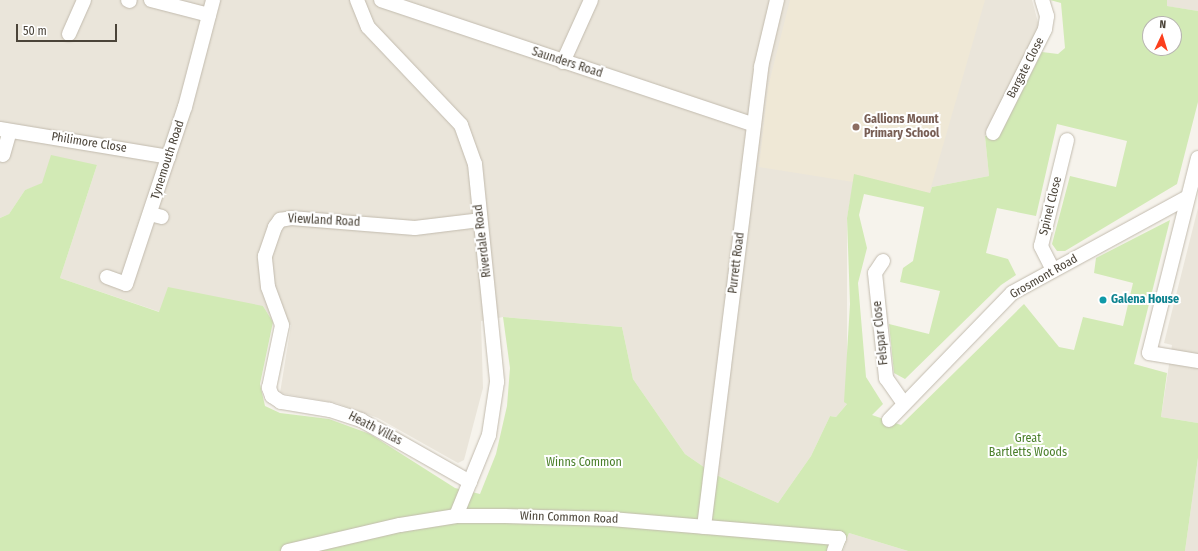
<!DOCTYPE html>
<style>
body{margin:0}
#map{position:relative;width:1198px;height:551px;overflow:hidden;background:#f6f3ec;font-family:"Fira Sans Condensed",sans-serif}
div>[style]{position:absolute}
.residential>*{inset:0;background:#eae5da}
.education>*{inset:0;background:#efe8d6}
.green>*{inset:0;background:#d2eab5}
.roads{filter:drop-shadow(0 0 1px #c2bbae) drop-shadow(0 0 1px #c2bbae)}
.minor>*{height:14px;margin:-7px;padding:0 7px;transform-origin:7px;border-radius:7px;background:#fff}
.dots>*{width:11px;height:11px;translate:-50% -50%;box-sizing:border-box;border:2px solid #fff;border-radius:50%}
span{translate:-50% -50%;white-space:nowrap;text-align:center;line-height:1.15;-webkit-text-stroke:4px #fff;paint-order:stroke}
.street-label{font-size:12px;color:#4b4439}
.education-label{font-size:12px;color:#785e54;font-weight:700}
.left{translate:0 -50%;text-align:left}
.culture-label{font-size:12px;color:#0d838f;font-weight:700}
.park-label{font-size:12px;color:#4a7f2a}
.north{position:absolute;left:1142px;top:16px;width:40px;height:40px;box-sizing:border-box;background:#fff;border:1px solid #b7b4b0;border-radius:50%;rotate:4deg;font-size:11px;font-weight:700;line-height:16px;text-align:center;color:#4b4439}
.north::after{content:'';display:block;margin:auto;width:14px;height:18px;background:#fc3f1d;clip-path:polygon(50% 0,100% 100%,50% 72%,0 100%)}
.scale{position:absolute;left:16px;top:24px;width:101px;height:18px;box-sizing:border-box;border:2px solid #4b4439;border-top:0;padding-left:5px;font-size:12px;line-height:14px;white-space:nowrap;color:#4b4439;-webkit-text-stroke:3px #fff;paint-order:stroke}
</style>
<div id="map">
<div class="residential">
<i style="clip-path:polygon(0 0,1032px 0,1039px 26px,985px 136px,989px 176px,932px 187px,930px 193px,855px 174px,847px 218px,847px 404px,836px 417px,830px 416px,811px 456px,778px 503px,714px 474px,685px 454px,633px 379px,622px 327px,503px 317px,481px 321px,483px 388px,464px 460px,458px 463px,378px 418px,336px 403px,280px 393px,291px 325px,273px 322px,263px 306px,160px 312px,60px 278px,97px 165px,25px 190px,9px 214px,0 218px)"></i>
<i style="clip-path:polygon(1167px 0,1198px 0,1198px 11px,1166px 6px)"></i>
<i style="clip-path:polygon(1198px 208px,1198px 423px,1161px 417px,1172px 345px,1164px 343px)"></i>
<i style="clip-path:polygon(1198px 458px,1198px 551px,1185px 551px)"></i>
<i style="clip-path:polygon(849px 533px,908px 551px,843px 551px)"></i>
</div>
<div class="education">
<i style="clip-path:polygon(790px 0,985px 0,929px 194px,759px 167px,768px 87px)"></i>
</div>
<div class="green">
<i style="clip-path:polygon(evenodd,1050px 0,1167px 0,1167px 6px,1198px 11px,1198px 102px,1177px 184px,1065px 251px,1057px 251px,1052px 244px,1070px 176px,1116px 187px,1127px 141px,1057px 124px,1036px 216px,997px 208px,986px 253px,1008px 259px,1016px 275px,1001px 285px,905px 379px,894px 373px,889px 324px,929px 334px,940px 291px,900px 282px,903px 268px,913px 261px,924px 207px,864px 194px,859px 215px,867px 248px,858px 283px,866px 377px,883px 404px,872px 415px,901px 425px,1024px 304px,1059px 347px,1074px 350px,1083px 317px,1123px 326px,1133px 283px,1094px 273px,1096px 258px,1170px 220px,1134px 364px,1167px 373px,1161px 417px,1198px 423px,1198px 458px,1185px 551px,908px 551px,849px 533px,842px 551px,0 551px,0 218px,9px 214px,25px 190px,42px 183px,51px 155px,97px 165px,60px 278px,159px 312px,168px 287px,263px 306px,273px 322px,260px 384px,265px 406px,280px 413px,329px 419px,370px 434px,455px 488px,480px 494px,496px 454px,507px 406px,510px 368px,503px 317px,622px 327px,633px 379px,685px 454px,714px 474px,778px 503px,811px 456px,830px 416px,836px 417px,847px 404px,844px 402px,850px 304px,847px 218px,854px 174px,930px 193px,932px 187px,989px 176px,985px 136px,999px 137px,1042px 52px,1058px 54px,1065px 48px,1061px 3px,1050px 0,1150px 24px,1174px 24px,1174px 48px,1150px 48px,1150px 24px)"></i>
</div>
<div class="roads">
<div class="minor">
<i style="left:128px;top:0;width:2px;rotate:27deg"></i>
<i style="left:151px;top:0;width:60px;rotate:14.5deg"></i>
<i style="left:357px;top:0;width:29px;rotate:68deg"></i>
<i style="left:368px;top:27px;width:135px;rotate:46.5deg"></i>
<i style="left:461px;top:125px;width:41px;rotate:70.3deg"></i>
<i style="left:475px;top:164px;width:219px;rotate:84.2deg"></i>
<i style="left:497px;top:382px;width:54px;rotate:98.6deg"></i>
<i style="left:489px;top:435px;width:87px;rotate:112.2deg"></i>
<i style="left:381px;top:0;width:393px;rotate:18.5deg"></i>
<i style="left:69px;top:34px;width:37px;rotate:-66deg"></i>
<i style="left:563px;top:62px;width:68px;rotate:-65.7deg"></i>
<i style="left:0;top:129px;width:171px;rotate:9.4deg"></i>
<i style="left:993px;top:133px;width:116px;rotate:-63.4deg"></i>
<i style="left:1045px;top:29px;width:13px;rotate:-81deg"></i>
<i style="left:1047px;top:16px;width:17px;rotate:-107deg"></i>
<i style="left:3px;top:155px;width:25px;rotate:-74deg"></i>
<i style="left:1198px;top:158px;width:201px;rotate:104.1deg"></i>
<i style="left:1149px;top:353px;width:50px;rotate:9.3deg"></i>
<i style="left:150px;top:214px;width:12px;rotate:14deg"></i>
<i style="left:883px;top:261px;width:14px;rotate:124deg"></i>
<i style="left:875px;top:273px;width:106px;rotate:84deg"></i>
<i style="left:886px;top:378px;width:29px;rotate:55deg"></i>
<i style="left:1053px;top:270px;width:27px;rotate:-117deg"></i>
<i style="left:1041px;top:246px;width:109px;rotate:-76.2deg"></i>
<i style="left:107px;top:277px;width:20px;rotate:20deg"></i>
<i style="left:126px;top:284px;width:187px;rotate:-71.6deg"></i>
<i style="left:185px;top:107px;width:111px;rotate:-75.3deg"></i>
<i style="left:889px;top:420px;width:177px;rotate:-45.9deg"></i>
<i style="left:1012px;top:293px;width:200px;rotate:-28.6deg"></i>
<i style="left:470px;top:482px;width:125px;rotate:-150.4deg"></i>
<i style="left:361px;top:420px;width:33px;rotate:-162deg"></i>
<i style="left:330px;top:410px;width:50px;rotate:-170.7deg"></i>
<i style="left:281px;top:402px;width:11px;rotate:-146deg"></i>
<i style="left:272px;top:396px;width:9px;rotate:-111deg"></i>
<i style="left:269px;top:388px;width:64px;rotate:-78.3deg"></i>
<i style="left:282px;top:325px;width:40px;rotate:-110.2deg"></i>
<i style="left:268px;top:287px;width:31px;rotate:-96deg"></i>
<i style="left:265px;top:256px;width:31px;rotate:-71deg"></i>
<i style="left:275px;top:227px;width:9px;rotate:-54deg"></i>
<i style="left:280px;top:220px;width:11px;rotate:-10deg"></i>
<i style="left:291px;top:218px;width:124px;rotate:4.6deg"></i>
<i style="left:415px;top:228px;width:65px;rotate:-7deg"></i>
<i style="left:704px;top:527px;width:464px;rotate:-82.9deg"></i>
<i style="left:761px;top:67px;width:69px;rotate:-76.6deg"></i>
<i style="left:288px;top:551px;width:115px;rotate:-13.1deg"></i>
<i style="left:400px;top:525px;width:57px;rotate:-9.1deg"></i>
<i style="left:456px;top:516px;width:49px"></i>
<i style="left:505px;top:516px;width:106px;rotate:1.6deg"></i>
<i style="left:611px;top:519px;width:229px;rotate:4.8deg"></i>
<i style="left:839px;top:538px;width:14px;rotate:111deg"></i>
</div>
</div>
<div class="dots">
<i style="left:856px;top:127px;background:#8d6e63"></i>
<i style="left:1103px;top:300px;background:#0f9aa8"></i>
</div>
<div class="street-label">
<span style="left:567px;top:63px;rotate:18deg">Saunders Road</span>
<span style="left:1026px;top:68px;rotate:-63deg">Bargate Close</span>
<span style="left:89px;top:143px;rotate:9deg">Philimore Close</span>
<span style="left:168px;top:160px;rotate:-72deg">Tynemouth Road</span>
<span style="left:1051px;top:206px;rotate:-76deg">Spinel Close</span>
<span style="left:324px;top:221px;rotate:3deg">Viewland Road</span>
<span style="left:483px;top:241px;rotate:-97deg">Riverdale Road</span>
<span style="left:737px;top:263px;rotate:-83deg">Purrett Road</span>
<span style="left:1044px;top:277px;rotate:-30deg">Grosmont Road</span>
<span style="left:881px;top:333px;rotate:-96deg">Felspar Close</span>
<span style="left:375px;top:429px;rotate:27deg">Heath Villas</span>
<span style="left:569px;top:518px;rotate:2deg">Winn Common Road</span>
</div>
<div class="education-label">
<span class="left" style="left:864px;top:127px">Gallions Mount<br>Primary School</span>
</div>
<div class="culture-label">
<span class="left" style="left:1111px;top:300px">Galena House</span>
</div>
<div class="park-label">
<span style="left:1028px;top:446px">Great<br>Bartletts Woods</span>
<span style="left:584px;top:463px">Winns Common</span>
</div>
<div class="north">N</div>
<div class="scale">50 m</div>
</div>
